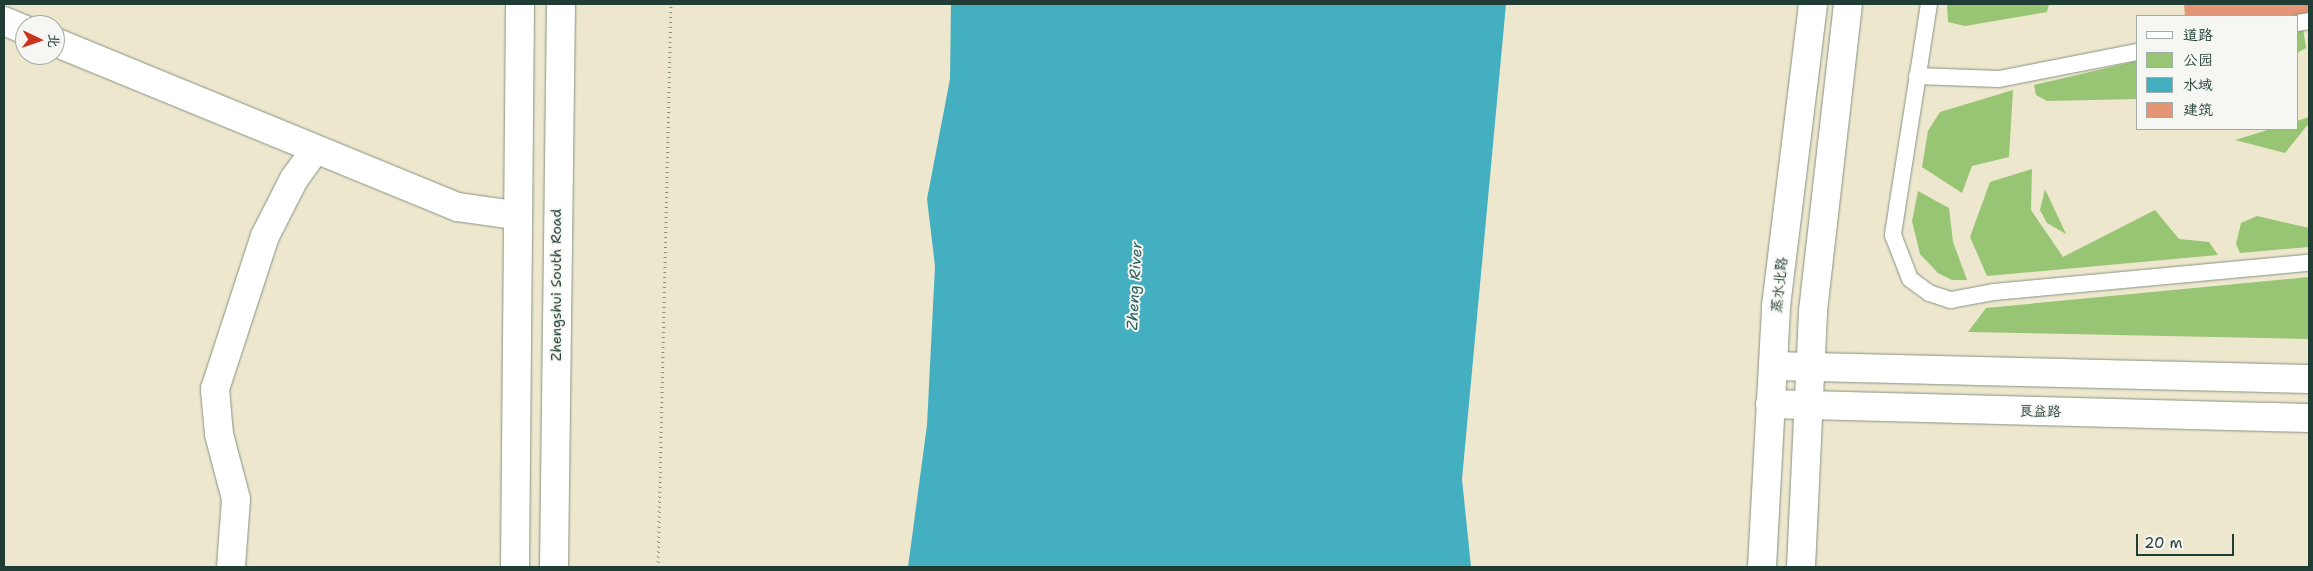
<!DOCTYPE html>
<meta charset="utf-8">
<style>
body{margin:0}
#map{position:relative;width:2313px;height:571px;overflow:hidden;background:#ede7ce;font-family:"Shantell Sans","LXGW WenKai TC",sans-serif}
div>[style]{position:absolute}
.green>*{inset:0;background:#97c573}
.water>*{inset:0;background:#43afc1}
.building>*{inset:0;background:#e39576}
.path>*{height:3px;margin-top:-1.5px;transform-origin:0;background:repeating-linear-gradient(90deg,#869281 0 1px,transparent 0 5px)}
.roads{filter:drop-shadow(0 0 1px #869281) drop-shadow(0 0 1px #869281)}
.service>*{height:16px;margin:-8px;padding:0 8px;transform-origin:8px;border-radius:8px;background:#fff}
.minor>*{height:28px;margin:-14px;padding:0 14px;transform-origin:14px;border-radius:14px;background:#fff}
.tertiary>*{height:28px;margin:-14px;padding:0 14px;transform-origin:14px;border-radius:14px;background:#fff}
.secondary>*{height:28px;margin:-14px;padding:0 14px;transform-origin:14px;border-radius:14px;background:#fff}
.primary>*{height:28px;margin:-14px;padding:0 14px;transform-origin:14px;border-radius:14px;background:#fff}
span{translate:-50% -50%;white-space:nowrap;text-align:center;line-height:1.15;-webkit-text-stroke:4px #f6f6f2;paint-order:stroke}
.street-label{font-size:14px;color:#1f3d34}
.water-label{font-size:15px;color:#2a5f5e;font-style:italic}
.frame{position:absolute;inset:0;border:5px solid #1f3d34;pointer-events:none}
.legend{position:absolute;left:2136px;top:15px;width:162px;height:115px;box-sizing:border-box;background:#f6f6f2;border:1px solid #a0aca6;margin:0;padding:6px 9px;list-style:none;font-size:15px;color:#1f3d34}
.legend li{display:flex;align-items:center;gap:10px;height:25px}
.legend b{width:25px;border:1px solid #a0aca6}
.north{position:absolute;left:15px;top:15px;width:50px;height:50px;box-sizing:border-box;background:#f6f6f2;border:1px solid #a0aca6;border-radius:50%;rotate:93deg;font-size:14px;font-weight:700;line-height:20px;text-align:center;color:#1f3d34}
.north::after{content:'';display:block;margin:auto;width:18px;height:22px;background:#c8321e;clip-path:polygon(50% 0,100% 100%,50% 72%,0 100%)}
.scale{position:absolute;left:2136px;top:534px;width:98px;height:22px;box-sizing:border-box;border:2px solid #1f3d34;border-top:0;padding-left:6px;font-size:15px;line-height:18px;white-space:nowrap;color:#1f3d34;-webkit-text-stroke:4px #f6f6f2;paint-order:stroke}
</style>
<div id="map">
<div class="green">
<i style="clip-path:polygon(1947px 4px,2049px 4px,2047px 12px,1965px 26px,1948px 22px)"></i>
<i style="clip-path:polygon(2303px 28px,2306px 48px,2297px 53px,2297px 29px)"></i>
<i style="clip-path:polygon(2137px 61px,2137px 99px,2047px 101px,2036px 95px,2034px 85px)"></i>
<i style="clip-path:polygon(2013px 90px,2009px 157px,1972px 166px,1962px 193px,1922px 167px,1928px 131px,1940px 112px)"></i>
<i style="clip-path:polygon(2309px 117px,2309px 123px,2285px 153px,2235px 140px,2271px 129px,2297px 129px,2297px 121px)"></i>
<i style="clip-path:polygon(2032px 169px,2031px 210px,2063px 257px,2155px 210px,2179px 239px,2209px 242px,2218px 255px,1987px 276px,1970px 237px,1990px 182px)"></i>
<i style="clip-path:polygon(2045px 189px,2066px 234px,2047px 223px,2040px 210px)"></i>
<i style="clip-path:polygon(1918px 191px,1949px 208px,1953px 242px,1967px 280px,1952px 280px,1938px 273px,1920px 254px,1912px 221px)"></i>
<i style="clip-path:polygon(2257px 216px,2309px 228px,2309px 247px,2240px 253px,2236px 244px,2241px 223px)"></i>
<i style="clip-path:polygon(2309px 277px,2309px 339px,1968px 332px,1986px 308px)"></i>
</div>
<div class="water">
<i style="clip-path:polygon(951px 4px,1506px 4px,1462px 479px,1471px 567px,908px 567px,927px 425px,935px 266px,927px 199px,950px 79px)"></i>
</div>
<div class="building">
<i style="clip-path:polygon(2184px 4px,2309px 4px,2309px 27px,2297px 16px,2185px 16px)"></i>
</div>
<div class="path">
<i style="left:658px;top:567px;width:563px;rotate:-88.68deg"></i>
</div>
<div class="roads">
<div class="service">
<i style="left:1929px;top:4px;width:234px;rotate:98.9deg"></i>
<i style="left:1893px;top:235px;width:47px;rotate:68.9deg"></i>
<i style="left:1910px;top:279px;width:24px;rotate:36deg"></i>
<i style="left:1929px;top:293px;width:23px;rotate:18deg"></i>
<i style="left:1951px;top:300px;width:44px;rotate:-10.5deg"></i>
<i style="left:1994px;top:292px;width:316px;rotate:-5.3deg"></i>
<i style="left:2297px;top:23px;width:12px;rotate:-9deg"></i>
<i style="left:1917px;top:76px;width:82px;rotate:2.1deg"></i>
<i style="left:1999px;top:79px;width:141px;rotate:-11.1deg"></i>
</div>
<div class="minor">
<i style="left:4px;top:21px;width:23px;rotate:23deg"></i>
<i style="left:55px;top:42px;width:435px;rotate:22.3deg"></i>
<i style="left:458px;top:207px;width:58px;rotate:8deg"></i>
<i style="left:231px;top:567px;width:68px;rotate:-85.8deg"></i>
<i style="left:236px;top:499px;width:67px;rotate:-104.7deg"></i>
<i style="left:219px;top:434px;width:45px;rotate:-95.1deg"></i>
<i style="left:215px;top:389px;width:161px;rotate:-71.9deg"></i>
<i style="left:265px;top:236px;width:64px;rotate:-63deg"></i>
<i style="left:294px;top:179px;width:36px;rotate:-54deg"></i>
</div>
<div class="tertiary">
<i style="left:1773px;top:366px;width:536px;rotate:1.39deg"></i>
<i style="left:1770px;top:404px;width:539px;rotate:1.49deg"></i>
</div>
<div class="secondary">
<i style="left:1762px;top:567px;width:261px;rotate:-86.9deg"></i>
<i style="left:1776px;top:306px;width:304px;rotate:-83deg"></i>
<i style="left:1801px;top:567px;width:256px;rotate:-87.3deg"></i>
<i style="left:1813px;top:311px;width:309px;rotate:-83.5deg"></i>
</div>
<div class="primary">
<i style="left:515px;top:567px;width:563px;rotate:-89.49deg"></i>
<i style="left:554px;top:567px;width:563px;rotate:-89.29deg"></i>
</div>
</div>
<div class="street-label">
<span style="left:556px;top:285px;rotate:-90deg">Zhengshui South Road</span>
<span style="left:1779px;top:285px;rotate:-84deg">蒸水北路</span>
<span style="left:2040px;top:411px;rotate:1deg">良益路</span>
</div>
<div class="water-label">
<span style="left:1135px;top:286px;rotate:-87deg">Zheng River</span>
</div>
<div class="frame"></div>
<ul class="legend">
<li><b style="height:6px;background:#fff"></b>道路</li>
<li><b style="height:14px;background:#97c573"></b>公园</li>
<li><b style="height:14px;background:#43afc1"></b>水域</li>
<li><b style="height:14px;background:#e39576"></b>建筑</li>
</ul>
<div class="north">北</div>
<div class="scale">20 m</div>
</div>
